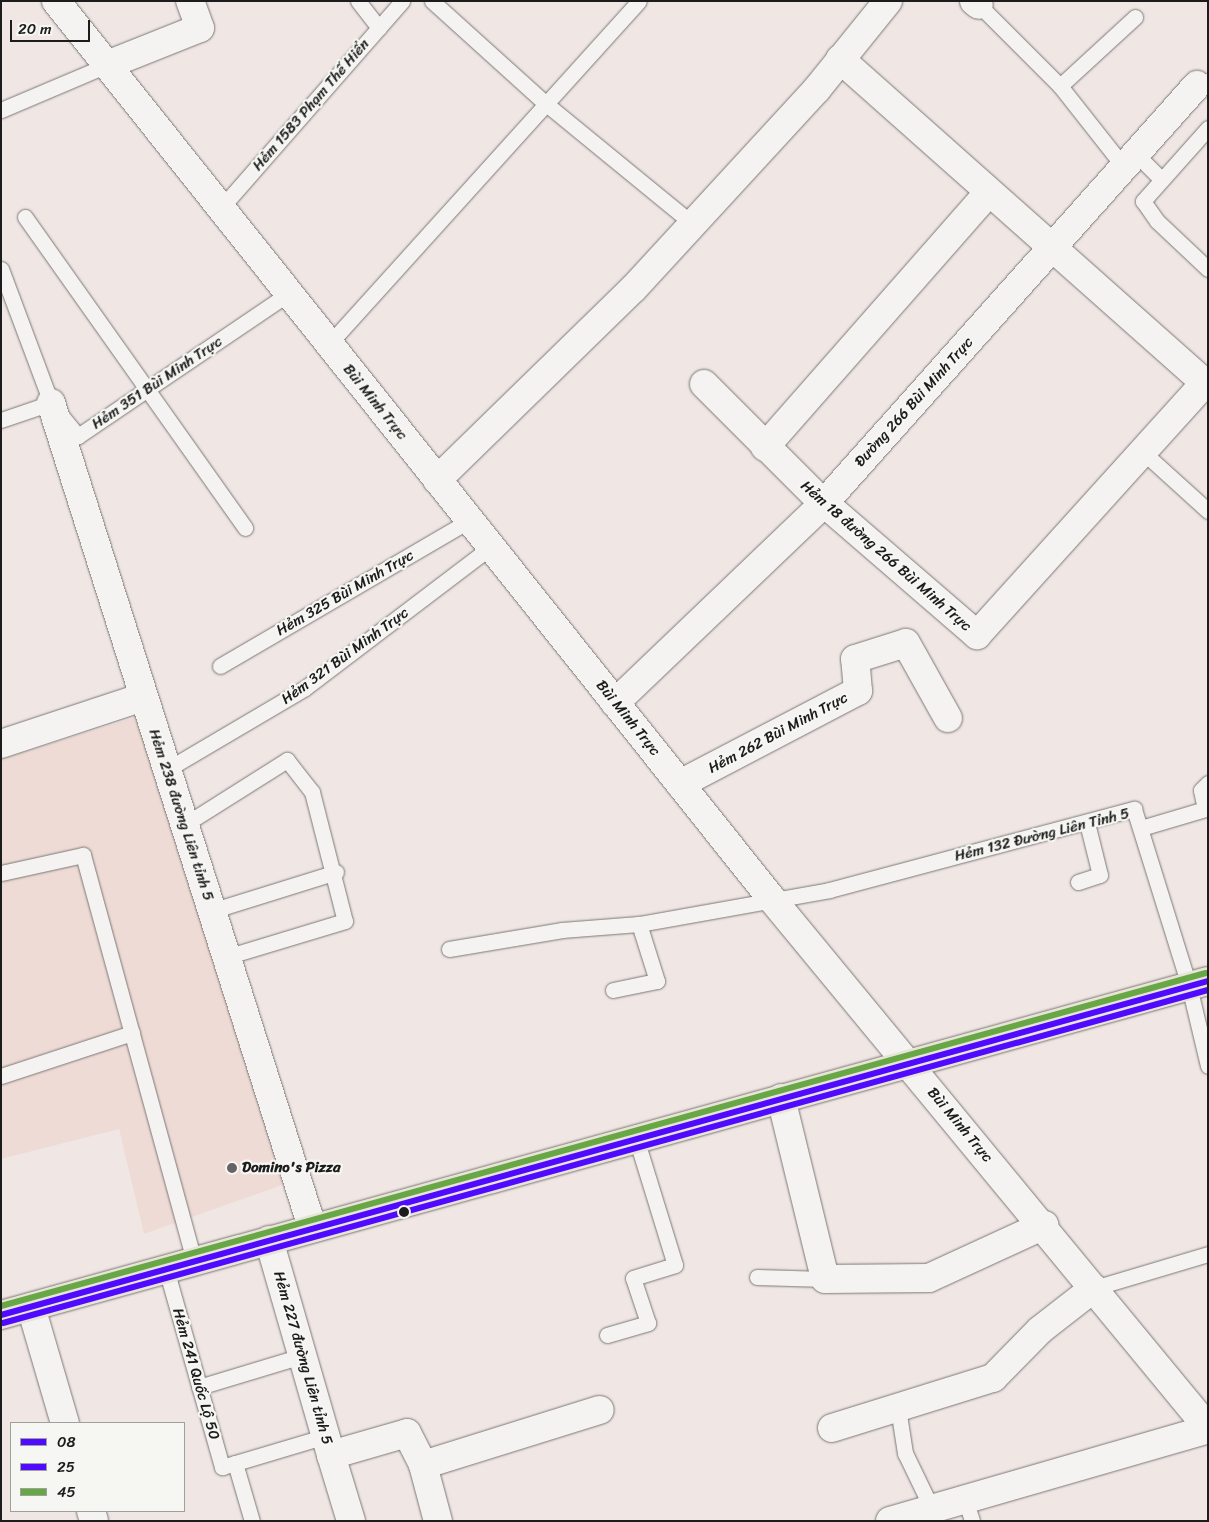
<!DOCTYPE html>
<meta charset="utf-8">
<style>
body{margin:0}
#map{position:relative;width:1209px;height:1522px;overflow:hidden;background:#f0e7e4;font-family:Sriracha,sans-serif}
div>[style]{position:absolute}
.built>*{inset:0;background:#efdbd5}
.roads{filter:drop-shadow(0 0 1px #7b7776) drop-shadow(0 0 1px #7b7776)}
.service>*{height:15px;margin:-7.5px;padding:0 7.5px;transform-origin:7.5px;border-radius:7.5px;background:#f4f3f1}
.minor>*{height:28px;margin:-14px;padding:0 14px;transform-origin:14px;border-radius:14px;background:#f4f3f1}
.tertiary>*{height:28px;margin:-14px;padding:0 14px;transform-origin:14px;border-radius:14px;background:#f4f3f1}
.primary>*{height:28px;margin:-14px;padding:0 14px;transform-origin:14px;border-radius:14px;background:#e8e4d7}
.bus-1>*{height:6px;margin:-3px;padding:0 3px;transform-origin:3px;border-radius:3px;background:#4f0aff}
.bus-2>*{height:6px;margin:-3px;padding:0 3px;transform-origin:3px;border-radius:3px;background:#4f0aff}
.bus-3>*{height:6px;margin:-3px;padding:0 3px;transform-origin:3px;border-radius:3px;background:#68a746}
.dots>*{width:14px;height:14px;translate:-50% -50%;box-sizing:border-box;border:2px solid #f6f6f2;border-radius:50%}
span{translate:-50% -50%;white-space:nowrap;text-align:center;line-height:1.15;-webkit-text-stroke:4.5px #f6f6f2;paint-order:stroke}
.street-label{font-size:15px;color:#1c1c1c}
.poi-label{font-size:15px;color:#1c1c1c;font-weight:700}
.left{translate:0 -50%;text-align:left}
.frame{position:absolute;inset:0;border:2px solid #1c1c1c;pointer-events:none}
.legend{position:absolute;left:10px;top:1422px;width:175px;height:90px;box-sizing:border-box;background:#f6f6f2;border:1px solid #9f9f9c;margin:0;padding:6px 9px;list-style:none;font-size:15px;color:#1c1c1c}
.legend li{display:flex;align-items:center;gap:10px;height:25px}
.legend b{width:25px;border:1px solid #9f9f9c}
.scale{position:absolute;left:10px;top:20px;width:80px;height:22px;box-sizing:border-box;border:2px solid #1c1c1c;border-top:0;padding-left:6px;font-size:15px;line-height:18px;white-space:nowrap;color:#1c1c1c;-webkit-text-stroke:4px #f6f6f2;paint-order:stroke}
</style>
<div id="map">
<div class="built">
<i style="clip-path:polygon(143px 715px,299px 1179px,144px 1234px,119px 1129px,1px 1159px,1px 759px)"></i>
</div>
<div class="roads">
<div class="service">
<i style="left:358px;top:1px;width:34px;rotate:52deg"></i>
<i style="left:432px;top:1px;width:152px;rotate:42.1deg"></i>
<i style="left:545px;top:103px;width:191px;rotate:39.3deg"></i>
<i style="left:984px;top:1px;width:6px;rotate:141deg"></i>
<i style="left:979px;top:5px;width:115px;rotate:45deg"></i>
<i style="left:1px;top:110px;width:115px;rotate:-23deg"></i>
<i style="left:1208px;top:128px;width:98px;rotate:131.7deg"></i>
<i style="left:1143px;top:201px;width:24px;rotate:55deg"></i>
<i style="left:1157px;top:221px;width:70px;rotate:43.3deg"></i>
<i style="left:1136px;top:154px;width:33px;rotate:45deg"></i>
<i style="left:1124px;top:167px;width:103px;rotate:-128.3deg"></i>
<i style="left:1060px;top:86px;width:102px;rotate:-42.6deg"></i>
<i style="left:221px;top:208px;width:275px;rotate:-48.8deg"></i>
<i style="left:25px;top:217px;width:381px;rotate:54.7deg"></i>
<i style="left:1px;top:269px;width:143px;rotate:69.5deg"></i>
<i style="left:329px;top:344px;width:462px;rotate:-47.9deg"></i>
<i style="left:1px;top:420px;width:53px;rotate:-18.8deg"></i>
<i style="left:51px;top:403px;width:43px;rotate:50.7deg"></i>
<i style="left:78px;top:436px;width:255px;rotate:-34.1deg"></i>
<i style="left:1143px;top:452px;width:88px;rotate:42.2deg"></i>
<i style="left:220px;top:666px;width:290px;rotate:-30.3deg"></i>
<i style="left:166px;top:770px;width:161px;rotate:-30.5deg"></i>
<i style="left:305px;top:688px;width:233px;rotate:-37.2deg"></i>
<i style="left:184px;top:825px;width:122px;rotate:-32.3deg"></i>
<i style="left:287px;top:760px;width:41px;rotate:52deg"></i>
<i style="left:312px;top:792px;width:133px;rotate:75.7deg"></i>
<i style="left:345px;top:921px;width:124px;rotate:163.2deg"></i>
<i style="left:1141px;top:828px;width:67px;rotate:-16.5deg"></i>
<i style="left:1205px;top:809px;width:19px;rotate:-102deg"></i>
<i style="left:1201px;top:790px;width:10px;rotate:-45deg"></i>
<i style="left:1px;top:873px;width:84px;rotate:-12.4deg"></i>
<i style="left:83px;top:855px;width:421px;rotate:74.7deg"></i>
<i style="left:1078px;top:882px;width:23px;rotate:-18deg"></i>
<i style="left:1100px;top:875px;width:54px;rotate:-104deg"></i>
<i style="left:211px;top:911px;width:131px;rotate:-17.3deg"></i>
<i style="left:449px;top:949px;width:115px;rotate:-9.5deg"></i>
<i style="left:562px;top:930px;width:77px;rotate:-4.5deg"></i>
<i style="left:613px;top:990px;width:45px;rotate:-11.6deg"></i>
<i style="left:657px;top:981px;width:60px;rotate:-107.5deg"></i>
<i style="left:639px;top:924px;width:193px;rotate:-10.1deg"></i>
<i style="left:829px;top:890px;width:316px;rotate:-14.9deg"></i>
<i style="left:1134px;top:809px;width:185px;rotate:72.7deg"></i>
<i style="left:1189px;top:986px;width:82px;rotate:76.6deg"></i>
<i style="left:1px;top:1076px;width:138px;rotate:-18.2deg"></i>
<i style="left:166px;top:1269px;width:206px;rotate:74.2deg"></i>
<i style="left:222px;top:1467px;width:109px;rotate:-16.6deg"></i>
<i style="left:757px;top:1277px;width:68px;rotate:1.7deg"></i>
<i style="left:1094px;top:1288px;width:119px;rotate:-16.6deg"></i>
<i style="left:607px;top:1335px;width:43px;rotate:-16.3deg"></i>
<i style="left:648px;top:1323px;width:47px;rotate:-108.4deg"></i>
<i style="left:633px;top:1278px;width:44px;rotate:-17.2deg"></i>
<i style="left:675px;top:1265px;width:133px;rotate:-107.1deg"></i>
<i style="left:199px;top:1387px;width:108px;rotate:-16.8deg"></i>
<i style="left:898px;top:1408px;width:46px;rotate:81.2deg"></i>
<i style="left:905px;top:1453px;width:62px;rotate:64.3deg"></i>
<i style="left:235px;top:1463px;width:60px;rotate:73.7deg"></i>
<i style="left:965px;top:1499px;width:23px;rotate:72deg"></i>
</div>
<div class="minor">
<i style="left:974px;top:1px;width:6px;rotate:39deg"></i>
<i style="left:840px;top:59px;width:492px;rotate:41.6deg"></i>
<i style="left:107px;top:65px;width:100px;rotate:-21.7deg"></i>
<i style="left:200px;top:28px;width:29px;rotate:-110deg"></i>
<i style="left:704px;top:384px;width:158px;rotate:45deg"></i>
<i style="left:816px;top:496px;width:213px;rotate:40.8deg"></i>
<i style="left:977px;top:635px;width:340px;rotate:-47.9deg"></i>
<i style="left:51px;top:403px;width:864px;rotate:72.42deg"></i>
<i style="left:765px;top:447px;width:339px;rotate:-48.7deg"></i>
<i style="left:437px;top:480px;width:275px;rotate:-44.3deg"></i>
<i style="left:634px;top:288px;width:270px;rotate:-47.4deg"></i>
<i style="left:817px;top:89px;width:113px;rotate:-51.1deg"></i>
<i style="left:615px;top:703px;width:291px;rotate:-43.7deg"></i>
<i style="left:825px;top:502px;width:559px;rotate:-48.26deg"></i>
<i style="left:1px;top:744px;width:150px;rotate:-18.3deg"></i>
<i style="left:680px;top:784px;width:201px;rotate:-27.6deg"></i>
<i style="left:858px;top:691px;width:32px;rotate:-95deg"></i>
<i style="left:855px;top:659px;width:53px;rotate:-17.4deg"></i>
<i style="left:906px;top:643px;width:86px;rotate:60.8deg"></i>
<i style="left:781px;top:1098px;width:186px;rotate:76.3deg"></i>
<i style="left:825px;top:1279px;width:104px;rotate:-0.6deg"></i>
<i style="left:929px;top:1278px;width:127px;rotate:-24.7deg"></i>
<i style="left:269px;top:1240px;width:224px;rotate:73.9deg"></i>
<i style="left:331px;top:1455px;width:79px;rotate:-16.1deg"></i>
<i style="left:407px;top:1433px;width:36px;rotate:63deg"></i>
<i style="left:423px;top:1465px;width:58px;rotate:75deg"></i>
<i style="left:31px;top:1307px;width:121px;rotate:73.7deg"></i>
<i style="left:832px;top:1428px;width:169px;rotate:-17.3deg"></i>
<i style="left:993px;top:1378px;width:67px;rotate:-45.6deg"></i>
<i style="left:1040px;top:1330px;width:68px;rotate:-37.9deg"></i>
<i style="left:331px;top:1455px;width:69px;rotate:73.1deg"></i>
<i style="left:423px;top:1465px;width:185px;rotate:-17.3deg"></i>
<i style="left:91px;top:1511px;width:10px;rotate:73deg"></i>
<i style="left:890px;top:1521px;width:331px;rotate:-16.1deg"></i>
</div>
<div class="tertiary">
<i style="left:56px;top:1px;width:1147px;rotate:51.44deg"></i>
<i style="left:771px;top:898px;width:687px;rotate:50.49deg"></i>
</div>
<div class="primary">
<i style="left:1px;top:1315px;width:1252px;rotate:-15.47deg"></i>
</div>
</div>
<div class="bus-1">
<i style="left:1px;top:1315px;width:1252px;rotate:-15.47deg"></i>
</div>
<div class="bus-2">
<i style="left:3px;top:1323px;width:1250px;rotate:-15.45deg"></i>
</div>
<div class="bus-3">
<i style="left:1px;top:1306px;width:1250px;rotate:-15.45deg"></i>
</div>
<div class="dots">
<i style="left:232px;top:1168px;background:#666362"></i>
<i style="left:404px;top:1212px;background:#1c1c1c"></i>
</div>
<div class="street-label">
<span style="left:311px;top:105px;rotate:-49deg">Hẻm 1583 Phạm Thế Hiển</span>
<span style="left:157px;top:383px;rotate:-34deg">Hẻm 351 Bùi Minh Trực</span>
<span style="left:375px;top:402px;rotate:51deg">Bùi Minh Trực</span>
<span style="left:914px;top:402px;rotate:-48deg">Đường 266 Bùi Minh Trực</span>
<span style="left:886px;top:556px;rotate:41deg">Hẻm 18 đường 266 Bùi Minh Trực</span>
<span style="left:345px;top:593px;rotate:-30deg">Hẻm 325 Bùi Minh Trực</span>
<span style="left:345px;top:656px;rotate:-36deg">Hẻm 321 Bùi Minh Trực</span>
<span style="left:628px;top:718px;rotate:51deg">Bùi Minh Trực</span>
<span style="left:778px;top:733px;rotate:-28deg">Hẻm 262 Bùi Minh Trực</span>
<span style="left:181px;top:815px;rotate:72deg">Hẻm 238 đường Liên tỉnh 5</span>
<span style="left:1042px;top:835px;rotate:-14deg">Hẻm 132 Đường Liên Tỉnh 5</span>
<span style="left:960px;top:1125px;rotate:50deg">Bùi Minh Trực</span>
<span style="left:303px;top:1358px;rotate:74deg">Hẻm 227 đường Liên tỉnh 5</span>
<span style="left:196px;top:1374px;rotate:74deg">Hẻm 241 Quốc Lộ 50</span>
</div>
<div class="poi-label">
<span class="left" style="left:242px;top:1168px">Domino's Pizza</span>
</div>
<div class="frame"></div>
<ul class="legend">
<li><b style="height:6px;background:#4f0aff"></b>08</li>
<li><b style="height:6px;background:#4f0aff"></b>25</li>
<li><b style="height:6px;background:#68a746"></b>45</li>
</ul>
<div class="scale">20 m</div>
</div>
